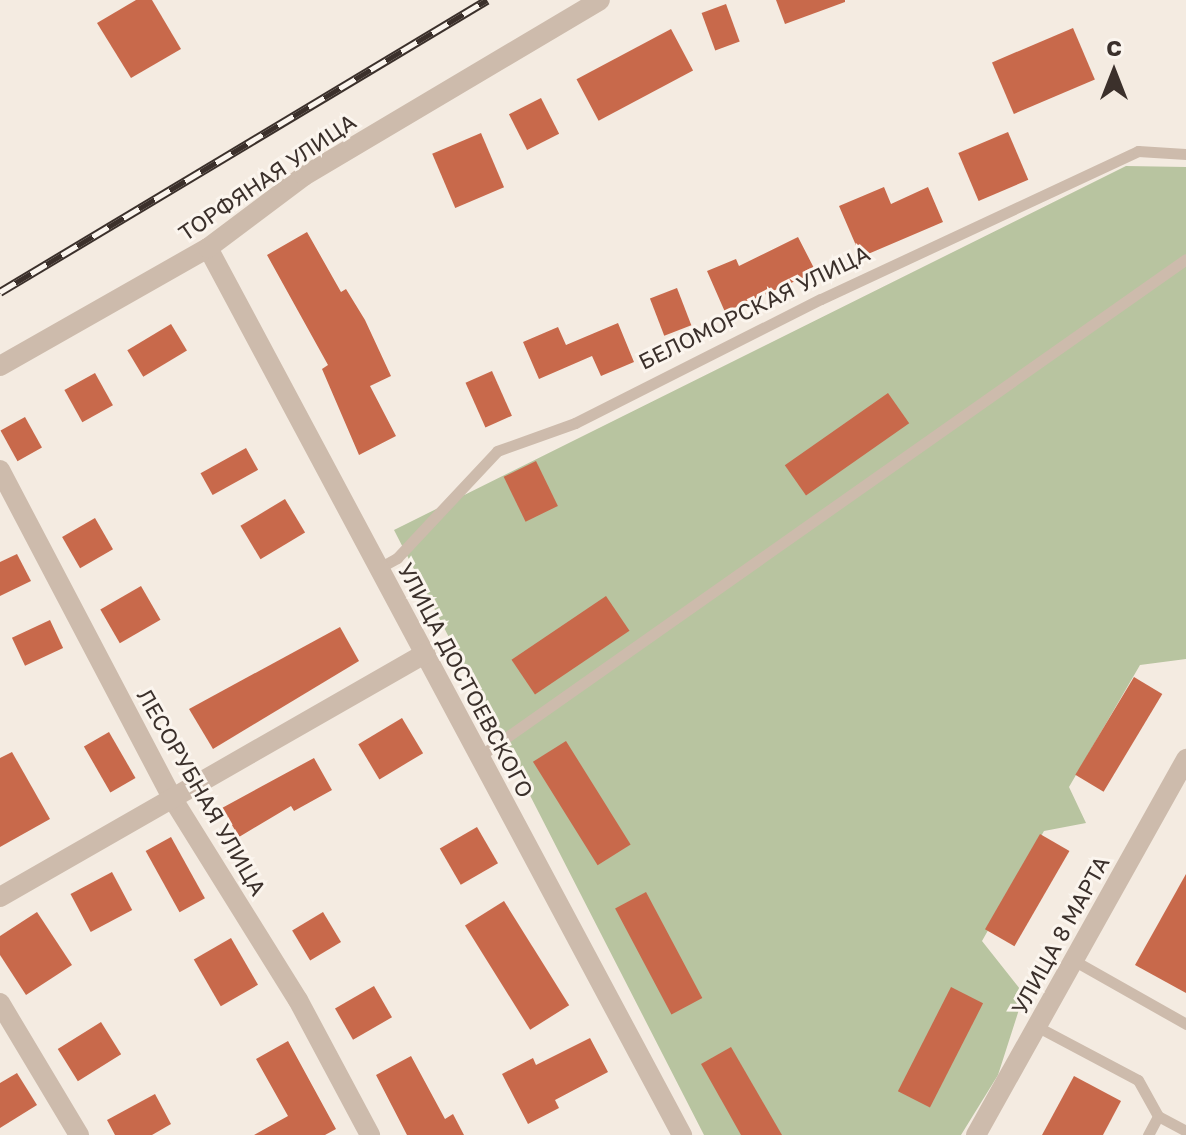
<!DOCTYPE html>
<meta charset="utf-8">
<style>
body{margin:0}
#map{position:relative;width:1186px;height:1135px;overflow:hidden;background:#f4ebe1;font-family:"Golos Text",sans-serif}
div>[style]{position:absolute}
.green>*{inset:0;background:#b8c4a0}
.building>*{inset:0;background:#c8694b;transform-origin:0 0}
.service>*{height:11px;margin:-5.5px;padding:0 5.5px;transform-origin:5.5px;border-radius:5.5px;background:#cdbbac}
.minor>*{height:20px;margin:-10px;padding:0 10px;transform-origin:10px;border-radius:10px;background:#cdbbac}
.rail>*{height:9px;margin-top:-4.5px;transform-origin:0;background:repeating-linear-gradient(90deg,#fbf5ee 0 18px,#3b302b 0 36px);box-sizing:border-box;border-block:2px solid #3b302b}
span{translate:-50% -50%;white-space:nowrap;text-align:center;line-height:1.15;-webkit-text-stroke:6px #fbf5ee;paint-order:stroke}
.street-label{font-size:22px;color:#3b302b}
.north{position:absolute;left:1074px;top:32px;width:80px;height:80px;-webkit-text-stroke:6px #fbf5ee;paint-order:stroke;rotate:0deg;font-size:22px;font-weight:700;line-height:32px;text-align:center;color:#3b302b}
.north::after{content:'';display:block;margin:auto;width:28px;height:36px;background:#3b302b;clip-path:polygon(50% 0,100% 100%,50% 72%,0 100%)}
</style>
<div id="map">
<div class="green">
<i style="clip-path:polygon(1126px 166px,1186px 167px,1186px 659px,1140px 665px,1069px 787px,1086px 823px,1044px 831px,982px 941px,1024px 994px,998px 1075px,961px 1135px,704px 1135px,394px 530px)"></i>
</div>
<div class="building">
<i style="clip-path:polygon(136px 0,152px 0,181px 49px,131px 78px,97px 23px)"></i>
<i style="clip-path:polygon(776px 0,845px 0,845px 2px,785px 24px)"></i>
<i style="left:726px;top:4px;width:40px;height:26px;rotate:70deg"></i>
<i style="left:1073px;top:28px;width:56px;height:88px;rotate:67deg"></i>
<i style="left:671px;top:29px;width:47px;height:107px;rotate:62deg"></i>
<i style="left:541px;top:98px;width:40px;height:36px;rotate:63deg"></i>
<i style="left:1008px;top:132px;width:52px;height:54px;rotate:67deg"></i>
<i style="left:481px;top:133px;width:59px;height:53px;rotate:67deg"></i>
<i style="clip-path:polygon(884px 187px,891px 204px,928px 187px,943px 222px,861px 257px,839px 206px)"></i>
<i style="clip-path:polygon(307px 232px,341px 292px,346px 289px,365px 320px,391px 376px,370px 386px,396px 436px,359px 455px,322px 369px,328px 365px,267px 255px)"></i>
<i style="clip-path:polygon(798px 237px,816px 272px,725px 312px,707px 271px,736px 259px,739px 266px)"></i>
<i style="left:677px;top:288px;width:40px;height:29px;rotate:69deg"></i>
<i style="clip-path:polygon(618px 323px,634px 362px,601px 376px,592px 356px,539px 379px,523px 342px,558px 327px,566px 345px)"></i>
<i style="left:171px;top:324px;width:31px;height:51px;rotate:59deg"></i>
<i style="left:492px;top:371px;width:49px;height:29px;rotate:66deg"></i>
<i style="left:95px;top:373px;width:37px;height:35px;rotate:61deg"></i>
<i style="left:888px;top:393px;width:37px;height:126px;rotate:55deg"></i>
<i style="left:25px;top:417px;width:35px;height:28px;rotate:61deg"></i>
<i style="left:246px;top:448px;width:25px;height:52px;rotate:61deg"></i>
<i style="left:536px;top:461px;width:50px;height:36px;rotate:64deg"></i>
<i style="left:285px;top:499px;width:39px;height:52px;rotate:59deg"></i>
<i style="left:95px;top:518px;width:36px;height:38px;rotate:60deg"></i>
<i style="clip-path:polygon(17px 554px,31px 581px,0 596px,0 562px)"></i>
<i style="left:141px;top:586px;width:39px;height:47px;rotate:60deg"></i>
<i style="left:606px;top:596px;width:42px;height:114px;rotate:56deg"></i>
<i style="left:50px;top:620px;width:31px;height:42px;rotate:65deg"></i>
<i style="clip-path:polygon(340px 627px,359px 661px,213px 749px,189px 709px)"></i>
<i style="left:1134px;top:677px;width:33px;height:114px;rotate:31deg"></i>
<i style="left:402px;top:718px;width:41px;height:51px;rotate:59deg"></i>
<i style="left:109px;top:732px;width:53px;height:29px;rotate:60deg"></i>
<i style="left:566px;top:741px;width:122px;height:39px;rotate:58deg"></i>
<i style="clip-path:polygon(12px 752px,50px 819px,0 847px,0 758px)"></i>
<i style="clip-path:polygon(314px 758px,332px 790px,294px 811px,291px 806px,239px 837px,222px 808px)"></i>
<i style="left:477px;top:827px;width:42px;height:43px;rotate:60deg"></i>
<i style="left:1040px;top:834px;width:34px;height:110px;rotate:30deg"></i>
<i style="left:171px;top:837px;width:70px;height:29px;rotate:61deg"></i>
<i style="left:112px;top:872px;width:43px;height:47px;rotate:62deg"></i>
<i style="clip-path:polygon(1186px 874px,1186px 993px,1135px 965px)"></i>
<i style="left:646px;top:892px;width:120px;height:35px;rotate:62deg"></i>
<i style="left:504px;top:901px;width:123px;height:46px;rotate:58deg"></i>
<i style="clip-path:polygon(37px 912px,72px 965px,26px 995px,0 955px,0 936px)"></i>
<i style="left:323px;top:912px;width:35px;height:36px;rotate:59deg"></i>
<i style="left:231px;top:938px;width:54px;height:43px;rotate:60deg"></i>
<i style="left:374px;top:986px;width:36px;height:45px;rotate:60deg"></i>
<i style="left:951px;top:987px;width:36px;height:117px;rotate:27deg"></i>
<i style="left:101px;top:1022px;width:38px;height:51px;rotate:58deg"></i>
<i style="clip-path:polygon(590px 1038px,608px 1072px,555px 1100px,559px 1108px,528px 1124px,502px 1074px,533px 1058px,536px 1065px)"></i>
<i style="clip-path:polygon(288px 1041px,336px 1129px,325px 1135px,254px 1135px,288px 1116px,256px 1059px)"></i>
<i style="clip-path:polygon(731px 1047px,782px 1135px,741px 1135px,701px 1064px)"></i>
<i style="clip-path:polygon(411px 1056px,445px 1119px,453px 1114px,464px 1135px,407px 1135px,376px 1075px)"></i>
<i style="clip-path:polygon(17px 1073px,37px 1105px,0 1128px,0 1083px)"></i>
<i style="clip-path:polygon(1074px 1076px,1121px 1101px,1103px 1135px,1042px 1135px)"></i>
<i style="clip-path:polygon(155px 1094px,171px 1124px,152px 1135px,115px 1135px,107px 1120px)"></i>
</div>
<div class="service">
<i style="left:379px;top:568px;width:21px;rotate:-29deg"></i>
<i style="left:397px;top:558px;width:146px;rotate:-46.9deg"></i>
<i style="left:497px;top:451px;width:83px;rotate:-19.7deg"></i>
<i style="left:575px;top:423px;width:275px;rotate:-26.8deg"></i>
<i style="left:821px;top:299px;width:350px;rotate:-25deg"></i>
<i style="left:1138px;top:151px;width:48px;rotate:3.6deg"></i>
<i style="left:480px;top:756px;width:863px;rotate:-35.14deg"></i>
<i style="left:1073px;top:960px;width:130px;rotate:29.5deg"></i>
<i style="left:1036px;top:1026px;width:115px;rotate:27.9deg"></i>
<i style="left:1138px;top:1080px;width:41px;rotate:60.9deg"></i>
<i style="left:1158px;top:1116px;width:32px;rotate:28deg"></i>
<i style="left:1148px;top:1135px;width:21px;rotate:-62deg"></i>
</div>
<div class="minor">
<i style="left:208px;top:248px;width:1006px;rotate:61.88deg"></i>
<i style="left:0;top:366px;width:239px;rotate:-29.6deg"></i>
<i style="left:208px;top:248px;width:120px;rotate:-36.9deg"></i>
<i style="left:304px;top:176px;width:344px;rotate:-30.7deg"></i>
<i style="left:0;top:470px;width:374px;rotate:62.3deg"></i>
<i style="left:174px;top:801px;width:234px;rotate:58.1deg"></i>
<i style="left:298px;top:1000px;width:153px;rotate:61.9deg"></i>
<i style="left:0;top:897px;width:490px;rotate:-29.8deg"></i>
<i style="left:0;top:1003px;width:154px;rotate:59.1deg"></i>
<i style="left:976px;top:1135px;width:431px;rotate:-60.8deg"></i>
</div>
<div class="rail">
<i style="left:0;top:292px;width:568px;rotate:-30.95deg"></i>
</div>
<div class="street-label">
<span style="left:267px;top:177px;rotate:-34deg">ТОРФЯНАЯ УЛИЦА</span>
<span style="left:754px;top:307px;rotate:-26deg">БЕЛОМОРСКАЯ УЛИЦА</span>
<span style="left:466px;top:680px;rotate:62deg">УЛИЦА ДОСТОЕВСКОГО</span>
<span style="left:202px;top:792px;rotate:60deg">ЛЕСОРУБНАЯ УЛИЦА</span>
<span style="left:1060px;top:935px;rotate:-61deg">УЛИЦА 8 МАРТА</span>
</div>
<div class="north">С</div>
</div>
